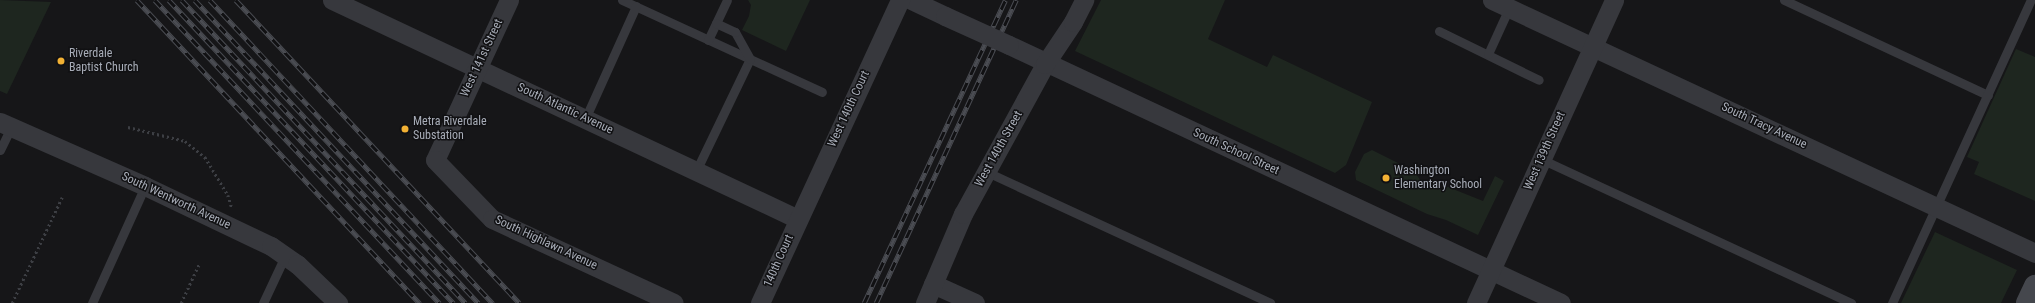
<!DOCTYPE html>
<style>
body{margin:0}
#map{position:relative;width:2035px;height:303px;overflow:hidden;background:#161618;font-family:"Roboto Condensed",sans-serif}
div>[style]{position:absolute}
.green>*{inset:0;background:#1e261f}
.path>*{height:2.5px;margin-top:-1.25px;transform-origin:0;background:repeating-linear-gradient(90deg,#3d3f44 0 2px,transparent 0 5px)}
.lane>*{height:9px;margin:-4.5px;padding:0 4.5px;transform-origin:4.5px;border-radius:4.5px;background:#37383d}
.street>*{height:19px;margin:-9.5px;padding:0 9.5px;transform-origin:9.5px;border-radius:9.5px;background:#37383d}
.secondary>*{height:22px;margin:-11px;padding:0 11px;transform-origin:11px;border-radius:11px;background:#45474d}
.rail>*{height:4.5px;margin-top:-2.25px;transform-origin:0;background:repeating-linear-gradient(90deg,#111113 0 9px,#4a4c52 0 18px);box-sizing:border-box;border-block:1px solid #4a4c52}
.street-bridge>*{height:19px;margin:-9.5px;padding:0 9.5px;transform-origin:9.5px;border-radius:9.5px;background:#37383d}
.dots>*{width:11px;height:11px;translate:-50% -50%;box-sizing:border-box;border:2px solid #111113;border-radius:50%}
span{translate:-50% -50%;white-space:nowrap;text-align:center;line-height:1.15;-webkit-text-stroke:3px #111113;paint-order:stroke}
.poi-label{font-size:12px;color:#a8adb8}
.left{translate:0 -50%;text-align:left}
.street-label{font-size:12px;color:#a8adb8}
</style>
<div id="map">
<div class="green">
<i style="clip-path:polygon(0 0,51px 2px,7px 94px,0 91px)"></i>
<i style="clip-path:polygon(748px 0,810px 0,786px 51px,742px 30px,749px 16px,751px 5px)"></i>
<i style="clip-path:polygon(1101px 0,1225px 0,1208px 39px,1267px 67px,1273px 55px,1372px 102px,1346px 165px,1335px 173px,1075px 51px)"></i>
<i style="clip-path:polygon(2016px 49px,2035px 57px,2035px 201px,1974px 174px,1979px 162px,1967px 157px)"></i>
<i style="clip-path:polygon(1372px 150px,1414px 171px,1421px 181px,1440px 189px,1448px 187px,1483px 201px,1495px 176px,1504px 181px,1478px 235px,1446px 220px,1427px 214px,1356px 180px,1355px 172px,1364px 154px)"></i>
<i style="clip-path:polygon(1935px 232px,2017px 270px,2001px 303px,1901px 303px)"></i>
</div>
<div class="path">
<i style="left:128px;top:127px;width:59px;rotate:13.8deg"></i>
<i style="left:185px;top:141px;width:26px;rotate:39deg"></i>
<i style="left:205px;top:157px;width:44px;rotate:58.8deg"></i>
<i style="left:228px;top:195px;width:14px;rotate:73deg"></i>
<i style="left:12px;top:303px;width:117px;rotate:-64.7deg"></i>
<i style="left:181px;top:303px;width:43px;rotate:-65.2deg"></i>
</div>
<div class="lane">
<i style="left:622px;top:0;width:220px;rotate:24.7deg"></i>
<i style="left:1784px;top:0;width:225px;rotate:25deg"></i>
<i style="left:1439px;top:31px;width:111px;rotate:26.1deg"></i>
<i style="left:708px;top:40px;width:44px;rotate:-64.6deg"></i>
<i style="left:1488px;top:54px;width:51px;rotate:-65.5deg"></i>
<i style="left:585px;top:119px;width:124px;rotate:-65.7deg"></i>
<i style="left:0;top:150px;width:25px;rotate:-64deg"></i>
<i style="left:1541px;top:159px;width:342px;rotate:24.9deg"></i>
<i style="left:696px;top:171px;width:124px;rotate:-64.3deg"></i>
<i style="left:750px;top:59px;width:31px;rotate:-119deg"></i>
<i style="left:735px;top:32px;width:21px;rotate:-155deg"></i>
<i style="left:987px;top:172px;width:312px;rotate:24.8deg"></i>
<i style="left:92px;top:303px;width:128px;rotate:-65.6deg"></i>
<i style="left:263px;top:303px;width:52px;rotate:-64.9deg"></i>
<i style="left:1892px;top:303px;width:333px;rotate:-65.4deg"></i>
</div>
<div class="street">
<i style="left:332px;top:0;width:515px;rotate:25.17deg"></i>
<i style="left:509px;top:0;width:176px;rotate:114.8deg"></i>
<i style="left:435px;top:160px;width:82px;rotate:46deg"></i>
<i style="left:492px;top:219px;width:200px;rotate:24.8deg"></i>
<i style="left:911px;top:0;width:38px;rotate:25deg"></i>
<i style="left:1492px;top:0;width:599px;rotate:24.98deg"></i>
<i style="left:1009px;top:45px;width:609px;rotate:25.05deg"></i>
<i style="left:0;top:122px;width:158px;rotate:23.8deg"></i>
<i style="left:145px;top:186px;width:140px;rotate:25.5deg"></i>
<i style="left:271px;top:246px;width:32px;rotate:35deg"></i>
<i style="left:297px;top:264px;width:57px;rotate:43.6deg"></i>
<i style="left:933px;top:284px;width:46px;rotate:24.3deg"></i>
<i style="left:760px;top:303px;width:334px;rotate:-65.2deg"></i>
<i style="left:925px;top:303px;width:97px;rotate:-66.9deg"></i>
<i style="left:963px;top:214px;width:171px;rotate:-61.3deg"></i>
<i style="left:1045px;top:64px;width:50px;rotate:-56.3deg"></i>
<i style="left:1073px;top:22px;width:25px;rotate:-63deg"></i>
<i style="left:1476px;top:303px;width:333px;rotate:-65.5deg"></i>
</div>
<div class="secondary">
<i style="left:2027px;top:303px;width:19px;rotate:-65deg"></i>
</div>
<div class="rail">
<i style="left:137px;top:0;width:415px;rotate:47deg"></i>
<i style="left:155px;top:0;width:416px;rotate:46.8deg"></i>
<i style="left:169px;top:0;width:416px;rotate:46.8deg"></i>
<i style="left:182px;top:0;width:415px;rotate:46.9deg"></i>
<i style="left:195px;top:0;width:415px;rotate:46.9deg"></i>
<i style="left:210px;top:0;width:415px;rotate:47deg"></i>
<i style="left:236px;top:0;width:415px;rotate:46.9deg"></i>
<i style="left:864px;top:303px;width:334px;rotate:-65deg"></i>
<i style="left:876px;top:303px;width:334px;rotate:-65.2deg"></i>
</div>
<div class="street-bridge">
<i style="left:945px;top:16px;width:70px;rotate:24.4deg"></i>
</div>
<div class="dots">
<i style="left:61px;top:61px;background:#f2b134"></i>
<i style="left:405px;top:129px;background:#f2b134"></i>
<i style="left:1386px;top:178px;background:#f2b134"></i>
</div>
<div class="poi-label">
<span class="left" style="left:69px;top:61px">Riverdale<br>Baptist Church</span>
<span class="left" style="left:413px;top:129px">Metra Riverdale<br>Substation</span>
<span class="left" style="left:1394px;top:178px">Washington<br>Elementary School</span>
</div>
<div class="street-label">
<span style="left:482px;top:58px;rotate:-65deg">West 141st Street</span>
<span style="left:565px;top:109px;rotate:25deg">South Atlantic Avenue</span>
<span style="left:849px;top:109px;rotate:-65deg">West 140th Court</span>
<span style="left:1764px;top:126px;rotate:25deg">South Tracy Avenue</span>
<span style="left:999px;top:149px;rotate:-61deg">West 140th Street</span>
<span style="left:1545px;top:151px;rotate:-66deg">West 139th Street</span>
<span style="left:1236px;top:152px;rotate:25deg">South School Street</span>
<span style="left:176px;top:201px;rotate:25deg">South Wentworth Avenue</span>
<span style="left:546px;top:243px;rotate:25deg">South Highlawn Avenue</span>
<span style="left:779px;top:261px;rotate:-66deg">140th Court</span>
</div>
</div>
